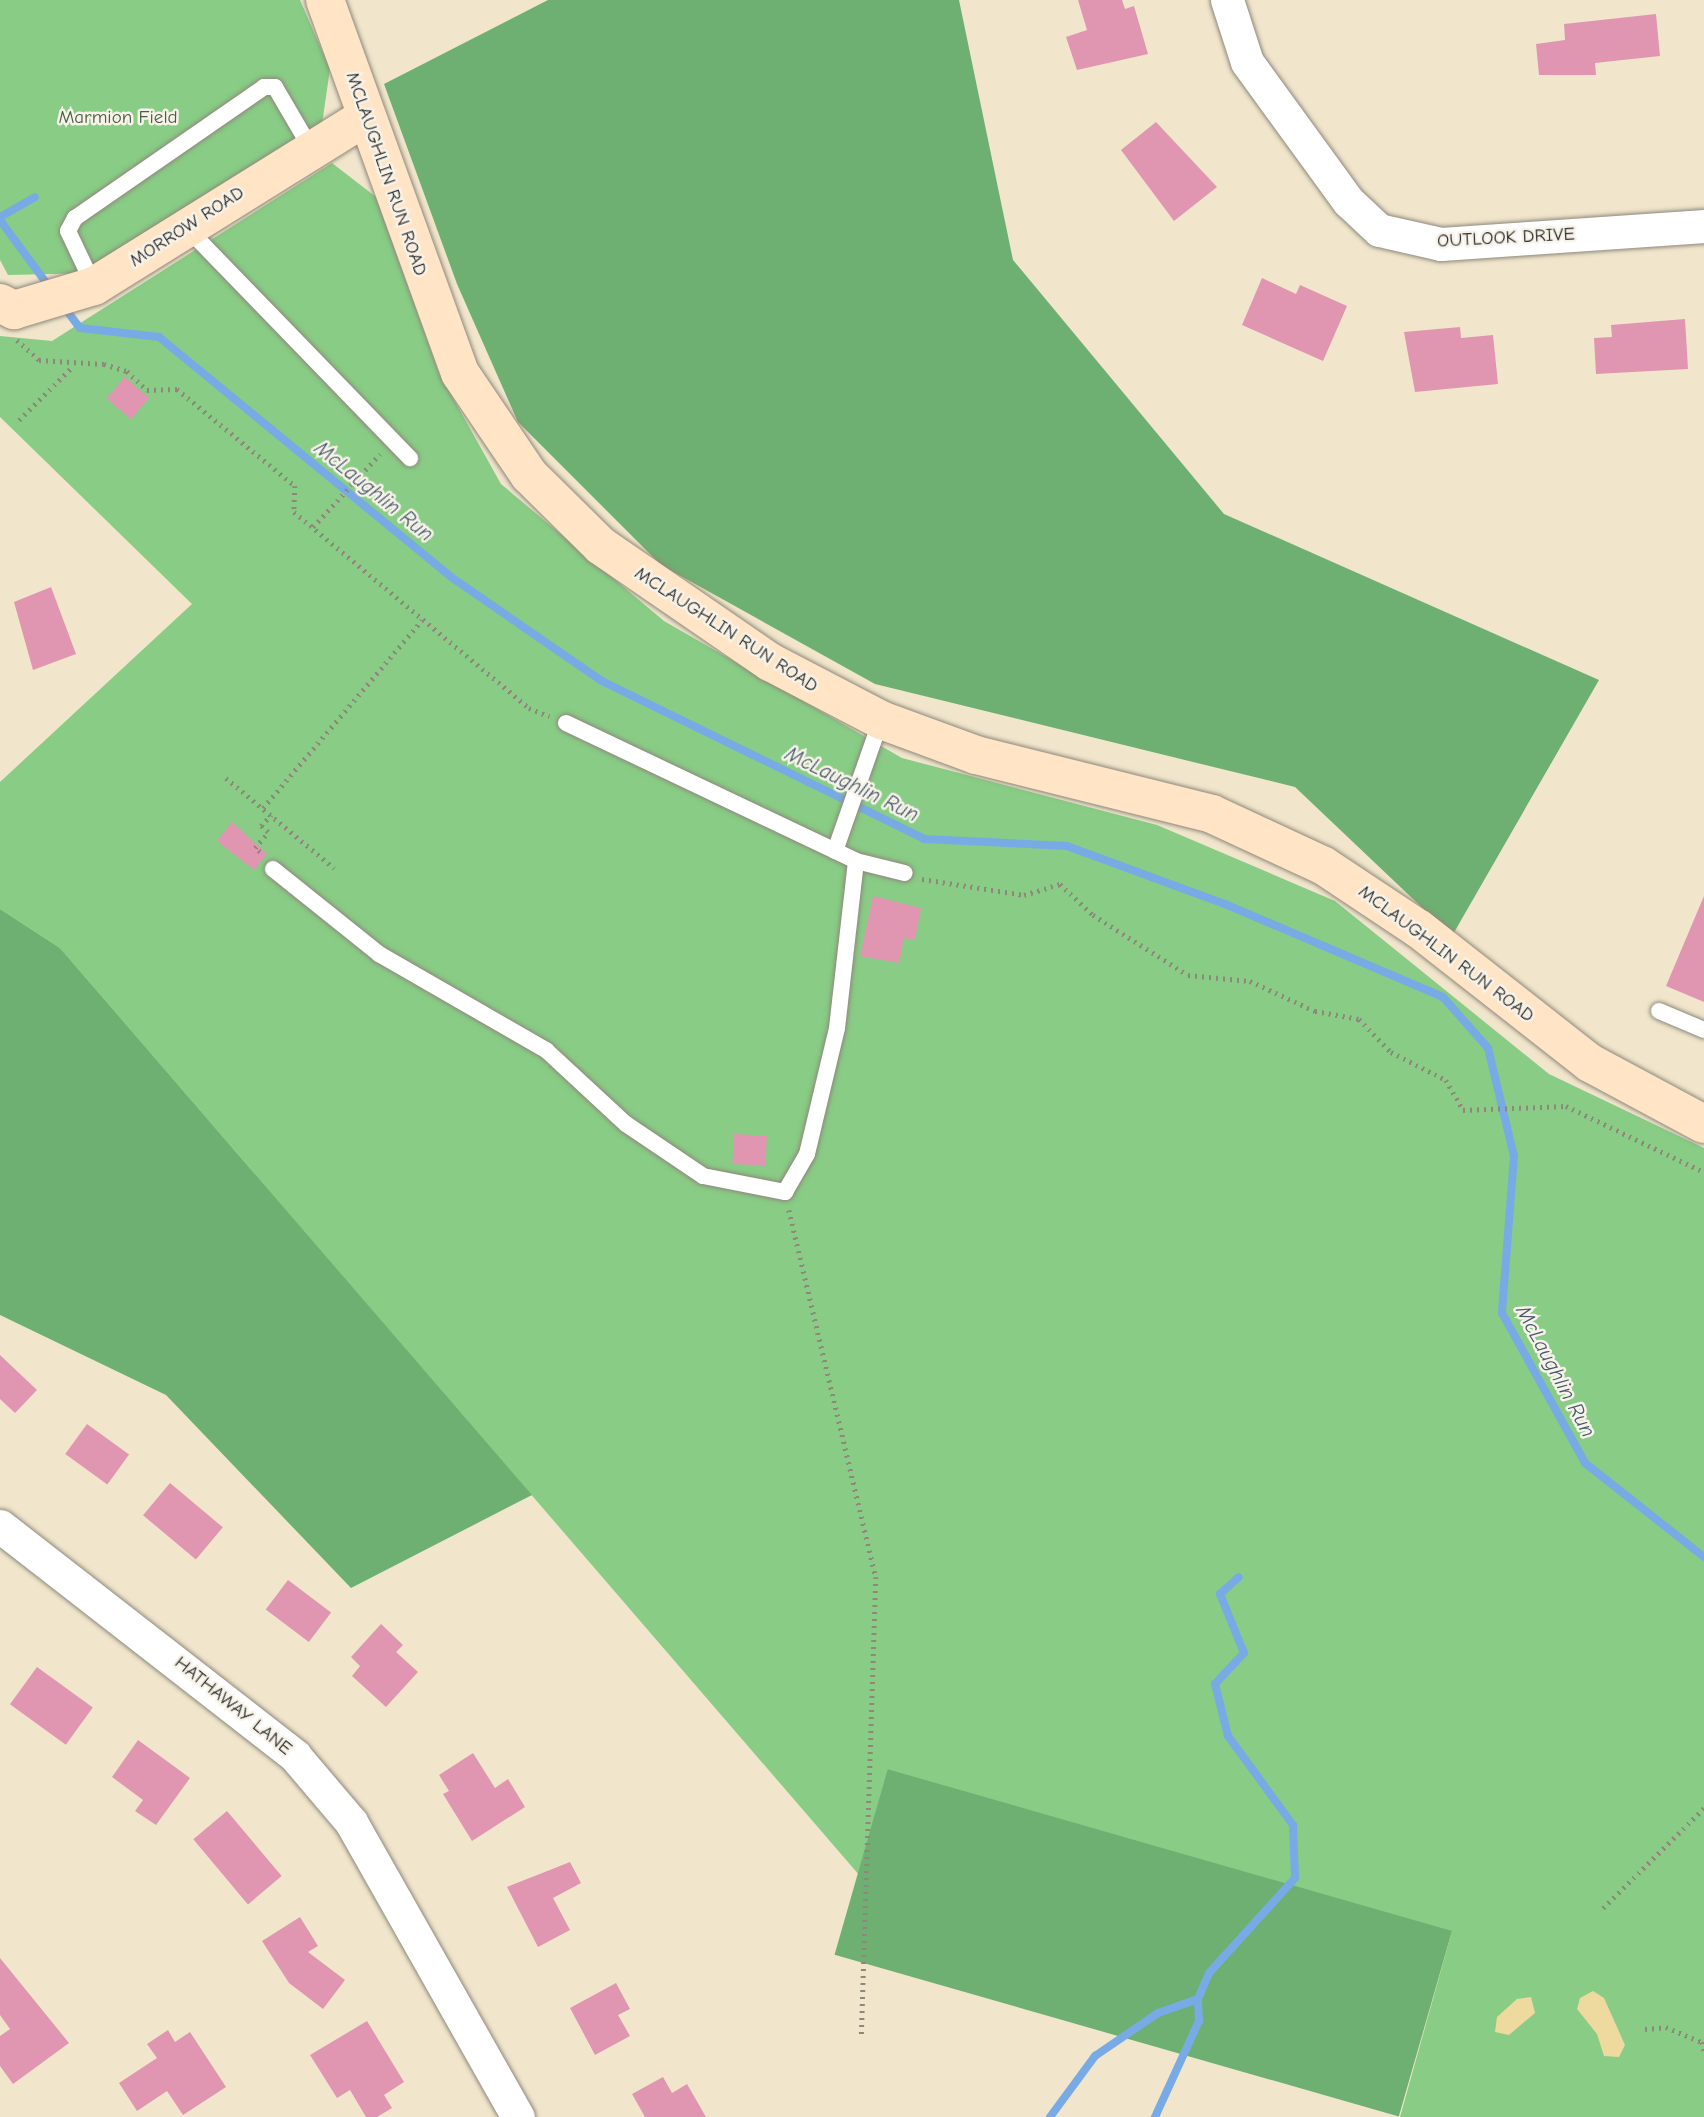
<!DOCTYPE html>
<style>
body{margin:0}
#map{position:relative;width:1704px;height:2117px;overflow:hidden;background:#f1e6cc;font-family:"Comic Neue",sans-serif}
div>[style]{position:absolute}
.green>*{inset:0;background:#88cc85}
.forest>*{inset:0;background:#6eb072;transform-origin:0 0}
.sand>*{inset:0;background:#eeda9e}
.stream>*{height:8px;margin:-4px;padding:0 4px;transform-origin:4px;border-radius:4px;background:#78abe5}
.building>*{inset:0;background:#e096b1;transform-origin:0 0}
.path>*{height:4.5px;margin-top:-2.25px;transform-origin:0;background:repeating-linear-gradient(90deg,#8e887c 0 2px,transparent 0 7px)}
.roads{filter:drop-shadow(0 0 2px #8e887c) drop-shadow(0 0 2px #8e887c)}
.lane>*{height:16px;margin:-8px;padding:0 8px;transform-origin:8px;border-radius:8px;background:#fff}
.street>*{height:33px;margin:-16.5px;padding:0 16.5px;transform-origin:16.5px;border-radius:16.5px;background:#fff}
.secondary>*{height:38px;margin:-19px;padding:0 19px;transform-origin:19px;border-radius:19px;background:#ffe4c6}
span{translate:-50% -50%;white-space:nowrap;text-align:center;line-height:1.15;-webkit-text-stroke:5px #f7f3e8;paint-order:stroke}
.park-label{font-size:19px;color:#475b46}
.street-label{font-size:19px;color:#2b2b2b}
.water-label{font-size:21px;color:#46586c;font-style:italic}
</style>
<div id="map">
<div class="green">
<i style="clip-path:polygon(0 0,300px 0,330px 69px,322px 124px,98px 273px,8px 275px,0 260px)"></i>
<i style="clip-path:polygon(332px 163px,376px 197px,439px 373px,501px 484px,664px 621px,902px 758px,1157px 825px,1335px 901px,1549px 1074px,1704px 1148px,1704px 2117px,1400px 2117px,1452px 1931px,865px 1934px,866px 1883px,60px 948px,0 909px,0 782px,192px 604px,0 417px,0 336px,52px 341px)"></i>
</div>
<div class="forest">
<i style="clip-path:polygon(548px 0,959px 0,1013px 260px,1224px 514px,1599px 680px,1452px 936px,1295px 787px,875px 684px,661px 565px,518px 422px,457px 284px,384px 84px)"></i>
<i style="clip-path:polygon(0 909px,60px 948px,532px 1495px,351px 1588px,166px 1395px,0 1315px)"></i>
<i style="left:1452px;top:1931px;width:193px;height:587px;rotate:106deg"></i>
</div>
<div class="sand">
<i style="clip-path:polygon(1593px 1991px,1604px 1998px,1625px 2045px,1619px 2057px,1604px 2056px,1597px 2034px,1577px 2009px,1580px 1998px)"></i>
<i style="clip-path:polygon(1531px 1997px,1535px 2013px,1509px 2035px,1495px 2032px,1497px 2017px,1517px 1999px)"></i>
</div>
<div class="stream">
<i style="left:0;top:217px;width:40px;rotate:-29.7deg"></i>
<i style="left:0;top:220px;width:84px;rotate:53.7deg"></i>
<i style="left:64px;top:307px;width:26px;rotate:53deg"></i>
<i style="left:80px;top:328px;width:80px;rotate:6.5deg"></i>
<i style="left:159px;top:337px;width:378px;rotate:39.4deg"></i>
<i style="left:451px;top:577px;width:183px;rotate:34.6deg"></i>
<i style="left:602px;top:681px;width:359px;rotate:26.1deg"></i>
<i style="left:924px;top:839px;width:143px;rotate:2.8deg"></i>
<i style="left:1067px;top:846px;width:168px;rotate:20.2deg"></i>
<i style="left:1225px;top:904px;width:237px;rotate:23.1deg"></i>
<i style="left:1443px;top:997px;width:68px;rotate:48.6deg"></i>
<i style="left:1488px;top:1048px;width:111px;rotate:76.5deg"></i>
<i style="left:1514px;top:1156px;width:157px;rotate:94.4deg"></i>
<i style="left:1502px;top:1313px;width:171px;rotate:61deg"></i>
<i style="left:1585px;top:1463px;width:152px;rotate:38.3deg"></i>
<i style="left:1050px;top:2117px;width:76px;rotate:-53.6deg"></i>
<i style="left:1095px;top:2056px;width:76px;rotate:-34.3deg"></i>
<i style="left:1158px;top:2013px;width:42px;rotate:-19.3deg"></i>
<i style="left:1155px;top:2117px;width:106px;rotate:-65.4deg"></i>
<i style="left:1199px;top:2021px;width:22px;rotate:-93deg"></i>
<i style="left:1198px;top:1999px;width:28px;rotate:-67deg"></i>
<i style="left:1209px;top:1973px;width:128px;rotate:-47.8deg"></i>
<i style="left:1295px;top:1878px;width:53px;rotate:-92.2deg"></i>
<i style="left:1293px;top:1825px;width:110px;rotate:-126.1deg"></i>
<i style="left:1228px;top:1736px;width:54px;rotate:-104deg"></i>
<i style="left:1215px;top:1684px;width:42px;rotate:-46.9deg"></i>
<i style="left:1244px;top:1653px;width:64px;rotate:-112.1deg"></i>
<i style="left:1220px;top:1594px;width:25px;rotate:-42deg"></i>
</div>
<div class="building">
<i style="clip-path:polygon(1078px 0,1122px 0,1125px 9px,1134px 6px,1148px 54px,1077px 70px,1066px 37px,1087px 30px)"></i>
<i style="clip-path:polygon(1656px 14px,1660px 56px,1595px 63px,1596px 75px,1539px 75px,1536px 44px,1565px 40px,1564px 24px)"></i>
<i style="clip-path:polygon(1156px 122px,1217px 187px,1174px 221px,1121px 150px)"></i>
<i style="clip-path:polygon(1262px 278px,1296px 294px,1300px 285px,1347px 306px,1323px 361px,1242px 325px)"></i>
<i style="clip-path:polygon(1685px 319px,1688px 369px,1596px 374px,1594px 338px,1612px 337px,1611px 325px)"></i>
<i style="clip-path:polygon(1460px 327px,1461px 338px,1493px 335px,1498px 384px,1415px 392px,1404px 332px)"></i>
<i style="left:125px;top:377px;width:32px;height:28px;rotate:41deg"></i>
<i style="clip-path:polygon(51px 587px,76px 654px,33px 670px,14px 602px)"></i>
<i style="clip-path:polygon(232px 822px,267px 854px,254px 870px,217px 841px)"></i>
<i style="clip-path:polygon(873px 896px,921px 908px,915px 940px,904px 938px,899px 963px,860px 956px)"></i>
<i style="clip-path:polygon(1704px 896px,1704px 1002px,1666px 986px)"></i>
<i style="left:734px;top:1134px;width:33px;height:30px;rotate:3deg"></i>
<i style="clip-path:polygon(0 1355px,37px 1390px,15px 1413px,0 1399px)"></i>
<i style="left:87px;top:1424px;width:52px;height:37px;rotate:36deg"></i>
<i style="left:170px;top:1483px;width:69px;height:42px;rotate:40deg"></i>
<i style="left:288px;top:1580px;width:54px;height:37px;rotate:37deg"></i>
<i style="clip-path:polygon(381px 1624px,403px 1645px,396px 1652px,418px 1672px,386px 1707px,352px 1676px,360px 1666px,351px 1657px)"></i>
<i style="left:37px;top:1667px;width:69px;height:46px;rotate:36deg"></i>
<i style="clip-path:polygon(138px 1740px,190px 1778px,156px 1825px,135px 1811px,143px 1800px,112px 1777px)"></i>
<i style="clip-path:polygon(473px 1753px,495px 1788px,508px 1779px,525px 1807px,472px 1841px,443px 1794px,449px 1791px,439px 1775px)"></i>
<i style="left:227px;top:1811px;width:85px;height:44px;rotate:50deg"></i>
<i style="clip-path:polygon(570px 1862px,581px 1883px,553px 1898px,570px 1930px,538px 1947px,507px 1887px)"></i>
<i style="clip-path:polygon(300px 1917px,318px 1946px,308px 1952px,345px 1980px,323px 2009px,289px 1983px,262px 1941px)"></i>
<i style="clip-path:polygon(0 1958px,69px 2043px,13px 2084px,0 2066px,0 2036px,10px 2029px,0 2015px)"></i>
<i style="clip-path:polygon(616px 1983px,630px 2009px,618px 2015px,630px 2036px,595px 2055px,570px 2008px)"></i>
<i style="clip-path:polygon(367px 2021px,404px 2082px,384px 2095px,392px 2108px,377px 2117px,366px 2117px,350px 2090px,337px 2098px,310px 2055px)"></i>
<i style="clip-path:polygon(168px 2030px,175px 2042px,190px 2032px,226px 2087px,183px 2115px,167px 2091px,137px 2111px,119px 2083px,157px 2058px,147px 2044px)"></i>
<i style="clip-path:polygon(663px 2077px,672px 2093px,687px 2084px,706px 2117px,645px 2117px,632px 2094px)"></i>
</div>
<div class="path">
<i style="left:17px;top:340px;width:30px;rotate:42deg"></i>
<i style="left:39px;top:360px;width:65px;rotate:3.5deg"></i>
<i style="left:104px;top:364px;width:24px;rotate:17deg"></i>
<i style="left:127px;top:371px;width:28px;rotate:44deg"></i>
<i style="left:147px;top:390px;width:30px;rotate:-2deg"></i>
<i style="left:177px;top:389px;width:153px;rotate:39.4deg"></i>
<i style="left:295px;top:486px;width:26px;rotate:92deg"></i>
<i style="left:294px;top:512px;width:306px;rotate:39.8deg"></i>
<i style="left:529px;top:708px;width:22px;rotate:22deg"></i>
<i style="left:19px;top:420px;width:76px;rotate:-45deg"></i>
<i style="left:313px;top:527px;width:99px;rotate:-47.5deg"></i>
<i style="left:226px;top:778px;width:141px;rotate:39.8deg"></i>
<i style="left:263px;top:808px;width:246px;rotate:-49.8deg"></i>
<i style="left:260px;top:852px;width:6px;rotate:-141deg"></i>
<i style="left:255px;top:848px;width:21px;rotate:-51deg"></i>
<i style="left:268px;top:832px;width:9px;rotate:-139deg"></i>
<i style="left:261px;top:826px;width:15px;rotate:-48deg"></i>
<i style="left:922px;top:879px;width:103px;rotate:8.9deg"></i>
<i style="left:1024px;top:895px;width:38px;rotate:-17deg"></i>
<i style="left:1060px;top:884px;width:45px;rotate:43.2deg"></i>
<i style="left:1093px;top:915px;width:112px;rotate:32.3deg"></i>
<i style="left:1188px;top:975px;width:62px;rotate:5.5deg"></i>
<i style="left:1250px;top:981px;width:72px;rotate:24.8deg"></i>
<i style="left:1315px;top:1011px;width:45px;rotate:10.3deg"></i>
<i style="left:1359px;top:1019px;width:46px;rotate:45.9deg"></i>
<i style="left:1391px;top:1052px;width:62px;rotate:27deg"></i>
<i style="left:1446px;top:1080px;width:34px;rotate:60deg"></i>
<i style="left:1463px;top:1110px;width:103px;rotate:-2.2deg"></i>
<i style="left:1566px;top:1106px;width:153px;rotate:25.6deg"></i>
<i style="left:789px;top:1210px;width:377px;rotate:76.7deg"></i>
<i style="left:876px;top:1577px;width:458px;rotate:91.8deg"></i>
<i style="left:1603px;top:1908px;width:142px;rotate:-44.7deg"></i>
<i style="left:1645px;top:2029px;width:21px;rotate:-5deg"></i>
<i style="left:1666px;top:2027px;width:39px;rotate:23deg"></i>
<i style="left:1702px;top:2042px;width:9px;rotate:77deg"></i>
</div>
<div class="roads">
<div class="lane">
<i style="left:186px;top:227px;width:322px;rotate:45.9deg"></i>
<i style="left:94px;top:286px;width:61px;rotate:-115.3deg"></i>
<i style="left:68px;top:231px;width:15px;rotate:-62deg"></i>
<i style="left:75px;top:218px;width:230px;rotate:-34.7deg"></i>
<i style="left:264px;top:87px;width:11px"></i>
<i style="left:275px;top:87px;width:69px;rotate:59.7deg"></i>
<i style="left:566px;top:723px;width:321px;rotate:25.4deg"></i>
<i style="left:856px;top:861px;width:50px;rotate:13.8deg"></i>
<i style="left:835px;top:851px;width:139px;rotate:-70.7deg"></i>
<i style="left:273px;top:869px;width:136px;rotate:38.7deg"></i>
<i style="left:379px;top:954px;width:193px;rotate:29.9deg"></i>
<i style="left:546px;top:1050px;width:109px;rotate:42.8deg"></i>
<i style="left:626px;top:1124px;width:93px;rotate:34deg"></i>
<i style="left:703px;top:1176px;width:84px;rotate:11deg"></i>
<i style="left:785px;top:1192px;width:44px;rotate:-59.9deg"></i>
<i style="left:807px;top:1154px;width:130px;rotate:-76.6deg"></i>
<i style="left:837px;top:1028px;width:168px;rotate:-83.5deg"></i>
<i style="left:1659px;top:1011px;width:49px;rotate:22.9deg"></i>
</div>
<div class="street">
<i style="left:1227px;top:0;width:65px;rotate:72.1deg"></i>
<i style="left:1247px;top:62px;width:172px;rotate:54deg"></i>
<i style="left:1348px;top:201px;width:42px;rotate:43.1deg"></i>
<i style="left:1379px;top:230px;width:64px;rotate:12.7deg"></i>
<i style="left:1441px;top:244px;width:264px;rotate:-3.9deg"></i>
<i style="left:0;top:1526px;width:374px;rotate:37.9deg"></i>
<i style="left:295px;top:1756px;width:87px;rotate:49.7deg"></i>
<i style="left:351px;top:1822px;width:339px;rotate:60.5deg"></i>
</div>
<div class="secondary">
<i style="left:325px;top:0;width:397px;rotate:70.1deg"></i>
<i style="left:460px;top:373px;width:123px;rotate:55.9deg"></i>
<i style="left:529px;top:475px;width:101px;rotate:44.6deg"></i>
<i style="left:601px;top:546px;width:205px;rotate:34.5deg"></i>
<i style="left:770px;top:662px;width:125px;rotate:27.6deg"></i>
<i style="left:881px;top:720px;width:101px;rotate:20.2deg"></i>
<i style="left:976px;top:755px;width:243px;rotate:14deg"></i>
<i style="left:1212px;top:814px;width:123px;rotate:24.9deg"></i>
<i style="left:1324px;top:866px;width:114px;rotate:33.6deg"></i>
<i style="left:1419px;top:929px;width:217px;rotate:38.1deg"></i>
<i style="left:1590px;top:1063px;width:129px;rotate:28.2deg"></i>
<i style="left:0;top:303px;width:16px;rotate:27deg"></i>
<i style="left:14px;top:310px;width:84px;rotate:-16.7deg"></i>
<i style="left:94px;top:286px;width:319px;rotate:-31.9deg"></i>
</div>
</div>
<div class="park-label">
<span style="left:118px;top:118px">Marmion Field</span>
</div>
<div class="street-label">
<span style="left:386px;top:174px;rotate:71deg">MCLAUGHLIN RUN ROAD</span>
<span style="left:187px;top:227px;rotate:-33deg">MORROW ROAD</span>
<span style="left:1506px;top:238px;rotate:-3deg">OUTLOOK DRIVE</span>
<span style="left:726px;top:630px;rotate:33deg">MCLAUGHLIN RUN ROAD</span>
<span style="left:1446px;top:954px;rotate:37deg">MCLAUGHLIN RUN ROAD</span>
<span style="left:233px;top:1706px;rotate:39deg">HATHAWAY LANE</span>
</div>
<div class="water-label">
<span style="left:374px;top:491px;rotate:39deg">McLaughlin Run</span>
<span style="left:852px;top:784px;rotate:26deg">McLaughlin Run</span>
<span style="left:1556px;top:1371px;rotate:62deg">McLaughlin Run</span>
</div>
</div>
